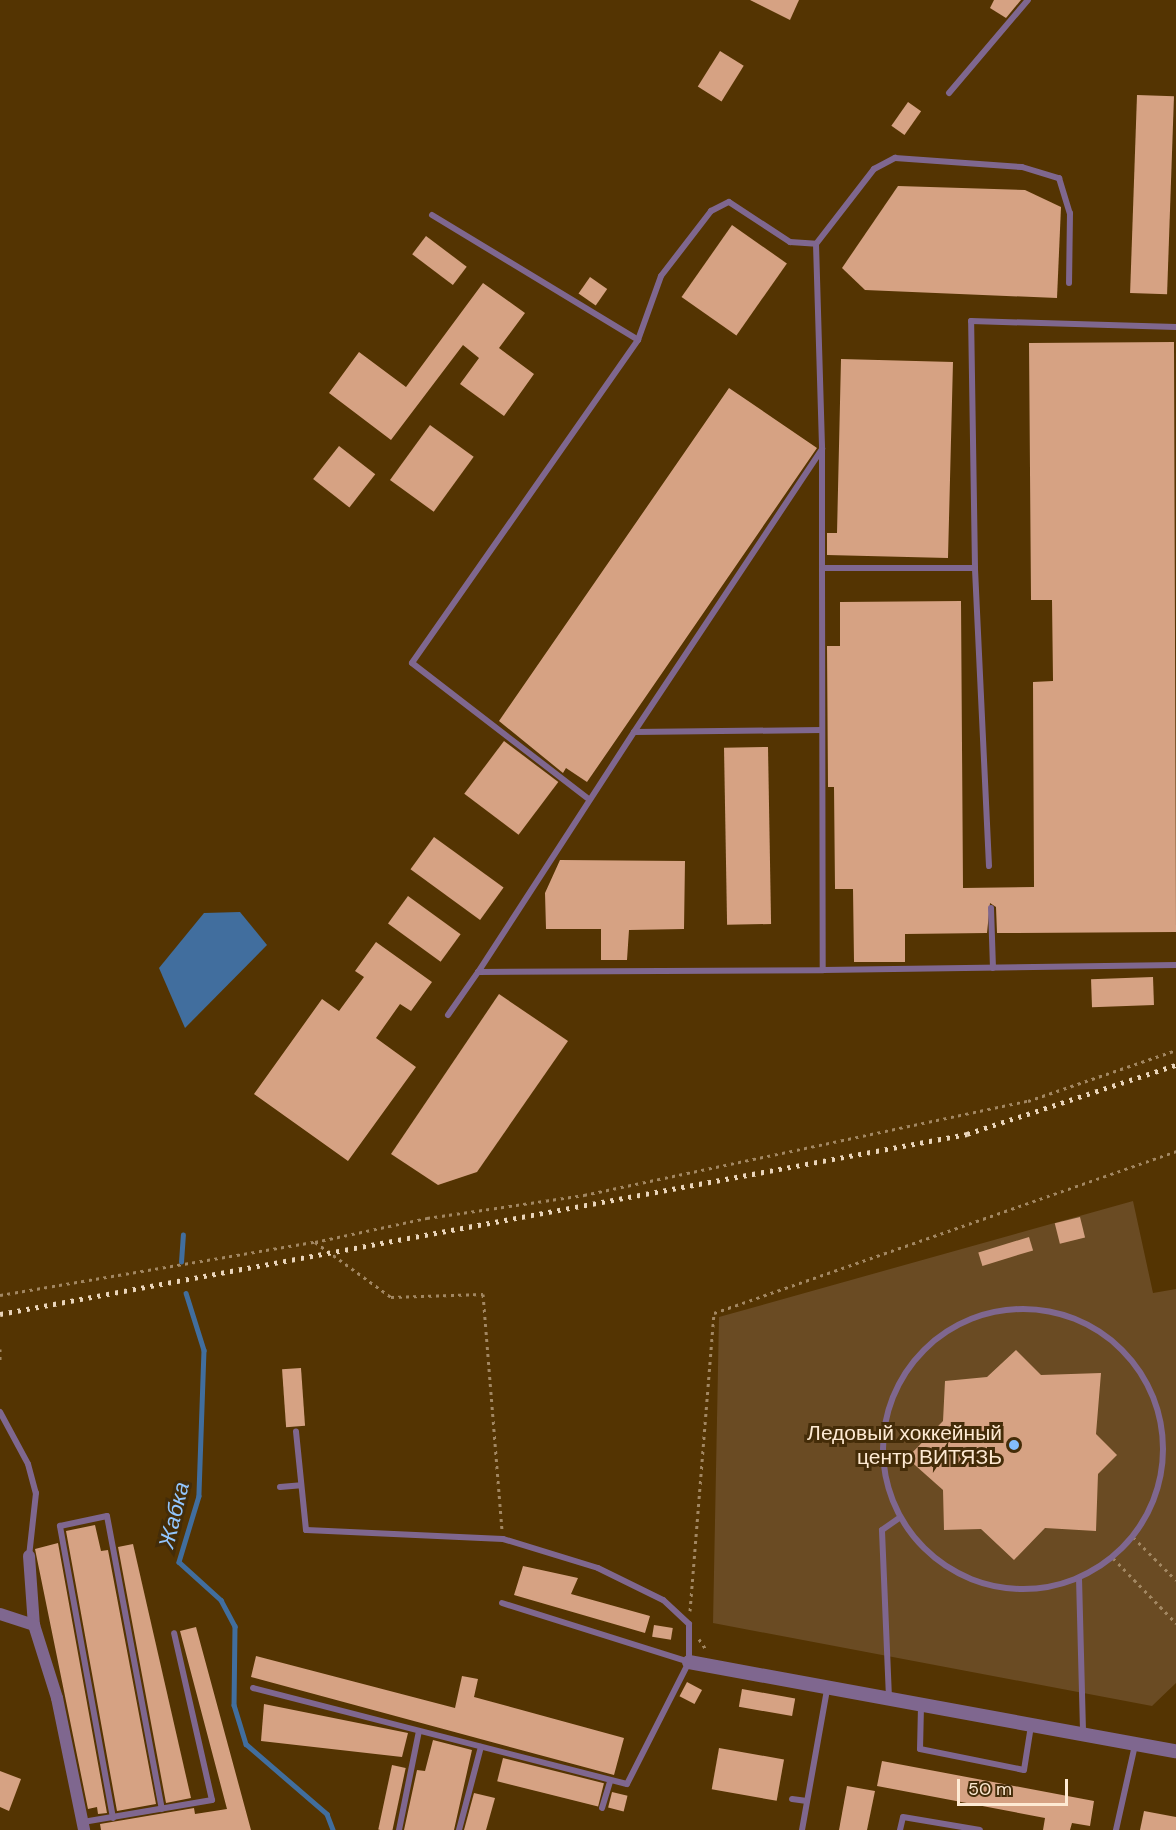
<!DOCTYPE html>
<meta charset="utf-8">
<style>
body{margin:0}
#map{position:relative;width:1176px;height:1830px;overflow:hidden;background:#543402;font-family:"DM Sans",sans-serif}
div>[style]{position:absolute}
.green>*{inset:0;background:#6a4b23}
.water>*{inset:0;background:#416e9e}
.stream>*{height:4.5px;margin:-2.25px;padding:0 2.25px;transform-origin:2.25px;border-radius:2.25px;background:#416e9e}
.building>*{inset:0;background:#d6a283;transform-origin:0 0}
.path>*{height:3px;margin-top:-1.5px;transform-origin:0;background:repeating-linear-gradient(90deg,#a28762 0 3px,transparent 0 7.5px)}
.service>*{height:6px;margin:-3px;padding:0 3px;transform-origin:3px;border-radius:3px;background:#7f678f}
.service>.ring{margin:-3px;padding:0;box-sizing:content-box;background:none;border:6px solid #7f678f;border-radius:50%}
.minor>*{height:12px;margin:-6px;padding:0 6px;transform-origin:6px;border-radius:6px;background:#7f678f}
.tertiary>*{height:14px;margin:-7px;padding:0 7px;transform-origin:7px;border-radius:7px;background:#7f678f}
.rail>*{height:4.5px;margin-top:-2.25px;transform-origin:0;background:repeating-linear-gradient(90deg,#ead5bb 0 3px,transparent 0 9px)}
.dots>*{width:16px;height:16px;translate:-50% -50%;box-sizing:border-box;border:3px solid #442c08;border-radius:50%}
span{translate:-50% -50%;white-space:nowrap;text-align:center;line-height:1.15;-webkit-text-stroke:6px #442c08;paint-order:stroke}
.poi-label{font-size:21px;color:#feead3}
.right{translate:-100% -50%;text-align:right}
.water-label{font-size:22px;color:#93c6fe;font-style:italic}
.scale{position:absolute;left:957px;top:1779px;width:111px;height:27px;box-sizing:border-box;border:3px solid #feead3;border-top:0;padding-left:8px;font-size:18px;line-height:21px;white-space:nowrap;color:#feead3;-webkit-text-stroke:4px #442c08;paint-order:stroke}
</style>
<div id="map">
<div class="green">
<i style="clip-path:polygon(1133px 1201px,1153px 1293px,1176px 1289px,1176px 1683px,1152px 1706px,713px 1623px,719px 1317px)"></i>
</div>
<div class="water">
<i style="clip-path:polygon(240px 912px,267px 945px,185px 1028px,159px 968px,204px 913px)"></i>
</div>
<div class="stream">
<i style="left:181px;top:1262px;width:27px;rotate:-86deg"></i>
<i style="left:186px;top:1293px;width:60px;rotate:72.5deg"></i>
<i style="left:204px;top:1350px;width:146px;rotate:92deg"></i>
<i style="left:199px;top:1496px;width:69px;rotate:106.9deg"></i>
<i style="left:179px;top:1562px;width:57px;rotate:42.1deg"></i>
<i style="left:221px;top:1600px;width:30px;rotate:62deg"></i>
<i style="left:235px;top:1626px;width:79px;rotate:90.7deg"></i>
<i style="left:234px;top:1705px;width:41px;rotate:72.9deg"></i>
<i style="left:246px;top:1744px;width:107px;rotate:40.8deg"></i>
<i style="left:327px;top:1814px;width:17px;rotate:69deg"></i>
</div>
<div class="building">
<i style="clip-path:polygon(750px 0,799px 0,790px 20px)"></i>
<i style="clip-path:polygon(994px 0,1021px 0,1006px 18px,990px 8px)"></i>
<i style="left:720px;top:51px;width:28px;height:42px;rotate:32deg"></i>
<i style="left:1137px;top:95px;width:37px;height:198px;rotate:2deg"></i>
<i style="left:908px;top:102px;width:16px;height:29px;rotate:35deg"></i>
<i style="clip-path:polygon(898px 186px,1025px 190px,1061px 207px,1057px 298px,865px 290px,842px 268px)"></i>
<i style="left:732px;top:225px;width:67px;height:88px;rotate:35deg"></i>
<i style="left:426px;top:236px;width:51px;height:23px;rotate:37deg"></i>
<i style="left:590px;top:277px;width:21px;height:20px;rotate:35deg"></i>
<i style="clip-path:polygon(483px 283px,525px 313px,499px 348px,534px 374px,504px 416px,460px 384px,479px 358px,463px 345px,391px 440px,329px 393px,359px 352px,406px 387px)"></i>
<i style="clip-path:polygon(1174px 342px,1176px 932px,997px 933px,996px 907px,990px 903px,987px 933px,905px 934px,905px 962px,854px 962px,853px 889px,835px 889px,834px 787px,828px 787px,827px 646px,840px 646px,840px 602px,961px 601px,963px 888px,1034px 887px,1033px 682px,1053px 681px,1052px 600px,1031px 600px,1029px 343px)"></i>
<i style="clip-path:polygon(841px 359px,953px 362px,948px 558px,827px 555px,827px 533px,837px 533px)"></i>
<i style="clip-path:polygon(729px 388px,817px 448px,587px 782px,566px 768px,563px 773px,499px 721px)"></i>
<i style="left:430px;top:425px;width:54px;height:68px;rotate:36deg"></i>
<i style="left:339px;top:446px;width:46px;height:42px;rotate:38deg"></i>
<i style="left:504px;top:741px;width:68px;height:66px;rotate:37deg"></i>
<i style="left:768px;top:747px;width:177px;height:44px;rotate:89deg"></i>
<i style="left:434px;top:837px;width:86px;height:40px;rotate:36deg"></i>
<i style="clip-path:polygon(560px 860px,685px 861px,684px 929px,629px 930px,627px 960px,601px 960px,601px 929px,546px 929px,545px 893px)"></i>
<i style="left:408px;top:896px;width:65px;height:34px;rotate:36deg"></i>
<i style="clip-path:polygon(376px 942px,432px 982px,411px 1011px,400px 1004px,376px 1038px,416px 1067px,348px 1161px,254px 1094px,322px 999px,339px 1011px,364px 977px,355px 971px)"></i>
<i style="left:1153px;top:977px;width:28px;height:62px;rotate:88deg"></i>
<i style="clip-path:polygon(499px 994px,568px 1041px,477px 1172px,438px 1185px,391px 1154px)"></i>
<i style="left:1080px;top:1217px;width:21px;height:26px;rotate:76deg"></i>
<i style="left:1029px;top:1237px;width:14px;height:53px;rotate:73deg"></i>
<i style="clip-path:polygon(1016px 1350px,1041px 1375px,1101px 1373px,1096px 1434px,1117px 1455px,1098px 1474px,1096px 1531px,1045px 1528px,1014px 1560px,981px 1529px,944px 1530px,943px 1490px,907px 1458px,943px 1421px,945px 1381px,987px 1377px)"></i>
<i style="left:301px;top:1368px;width:58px;height:19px;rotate:86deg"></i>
<i style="clip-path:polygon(95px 1525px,101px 1551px,108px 1550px,156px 1804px,117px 1811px,66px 1531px)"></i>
<i style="clip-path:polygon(58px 1543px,107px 1813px,98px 1814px,97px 1807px,88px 1809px,35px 1549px)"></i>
<i style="clip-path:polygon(133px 1544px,191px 1798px,166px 1803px,118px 1547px)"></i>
<i style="clip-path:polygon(523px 1566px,578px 1578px,571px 1594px,650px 1616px,645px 1633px,514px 1595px)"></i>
<i style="left:654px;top:1625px;width:19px;height:12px;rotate:9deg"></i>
<i style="clip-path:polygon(196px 1627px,251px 1830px,101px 1830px,100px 1824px,194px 1808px,195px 1814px,227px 1809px,180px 1631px)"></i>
<i style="clip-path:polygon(256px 1656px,455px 1708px,462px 1676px,478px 1679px,474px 1697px,624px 1738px,614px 1775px,251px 1677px)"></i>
<i style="left:687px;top:1682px;width:17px;height:16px;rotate:28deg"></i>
<i style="left:742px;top:1689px;width:54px;height:18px;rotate:10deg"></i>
<i style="clip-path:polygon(264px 1704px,408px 1733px,402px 1757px,261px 1741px)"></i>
<i style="clip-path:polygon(433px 1740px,472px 1750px,454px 1830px,404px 1830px,417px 1770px,425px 1771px)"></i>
<i style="left:719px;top:1748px;width:66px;height:42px;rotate:10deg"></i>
<i style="left:503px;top:1758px;width:104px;height:24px;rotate:14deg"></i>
<i style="clip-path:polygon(882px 1761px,1094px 1801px,1090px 1826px,1072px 1823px,1070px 1830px,1043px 1830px,1045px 1818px,877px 1786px)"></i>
<i style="left:392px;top:1765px;width:14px;height:66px;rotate:12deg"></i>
<i style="clip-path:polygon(0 1771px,21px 1779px,9px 1811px,0 1807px)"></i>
<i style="clip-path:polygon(847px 1786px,875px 1791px,867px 1830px,839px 1830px)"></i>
<i style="left:612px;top:1792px;width:16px;height:16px;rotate:14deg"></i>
<i style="clip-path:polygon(474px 1793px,495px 1798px,486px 1830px,464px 1830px)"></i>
<i style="clip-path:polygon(1144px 1811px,1176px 1817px,1176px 1830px,1140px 1830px)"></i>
</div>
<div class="path">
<i style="left:315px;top:1242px;width:115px;rotate:-12.1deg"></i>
<i style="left:427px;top:1218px;width:159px;rotate:-8.3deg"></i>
<i style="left:584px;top:1195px;width:454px;rotate:-12deg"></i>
<i style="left:1028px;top:1101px;width:157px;rotate:-19deg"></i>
<i style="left:0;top:1295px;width:319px;rotate:-9.6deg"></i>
<i style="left:315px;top:1242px;width:94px;rotate:35.9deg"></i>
<i style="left:391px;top:1297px;width:92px;rotate:-1.9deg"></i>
<i style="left:483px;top:1294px;width:238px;rotate:85.4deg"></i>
<i style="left:0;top:1349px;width:13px;rotate:90deg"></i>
<i style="left:1133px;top:1537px;width:61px;rotate:45deg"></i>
<i style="left:1113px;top:1558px;width:91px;rotate:45.9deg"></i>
<i style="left:690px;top:1611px;width:299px;rotate:-85.4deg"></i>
<i style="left:714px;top:1313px;width:490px;rotate:-19.3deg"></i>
<i style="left:699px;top:1639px;width:14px;rotate:56deg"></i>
</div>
<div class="service">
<i style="left:949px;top:93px;width:122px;rotate:-49.7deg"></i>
<i style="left:432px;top:215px;width:241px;rotate:31.2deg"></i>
<i style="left:638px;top:340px;width:394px;rotate:125deg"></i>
<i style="left:412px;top:663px;width:221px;rotate:37.6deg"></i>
<i style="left:816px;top:244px;width:205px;rotate:88.3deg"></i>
<i style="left:638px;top:340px;width:68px;rotate:-70.2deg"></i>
<i style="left:661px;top:276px;width:82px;rotate:-52.4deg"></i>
<i style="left:711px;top:211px;width:20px;rotate:-27deg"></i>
<i style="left:729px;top:202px;width:73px;rotate:33.3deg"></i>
<i style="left:790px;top:242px;width:26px;rotate:4deg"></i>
<i style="left:816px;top:244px;width:95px;rotate:-52.3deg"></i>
<i style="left:874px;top:169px;width:24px;rotate:-28deg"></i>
<i style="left:895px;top:158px;width:127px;rotate:4.1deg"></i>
<i style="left:1022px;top:167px;width:39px;rotate:17deg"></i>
<i style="left:1059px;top:178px;width:37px;rotate:73deg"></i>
<i style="left:1070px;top:213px;width:70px;rotate:90.8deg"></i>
<i style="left:975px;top:568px;width:247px;rotate:-90.9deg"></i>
<i style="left:971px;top:321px;width:205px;rotate:1.7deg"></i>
<i style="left:822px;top:730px;width:188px;rotate:179.4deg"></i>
<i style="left:634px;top:732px;width:286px;rotate:123deg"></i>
<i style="left:478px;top:972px;width:345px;rotate:-0.3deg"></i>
<i style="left:634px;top:732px;width:340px;rotate:-56.4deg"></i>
<i style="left:822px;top:449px;width:119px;rotate:90deg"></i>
<i style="left:989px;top:866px;width:298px;rotate:-92.7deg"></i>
<i style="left:975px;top:568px;width:153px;rotate:180deg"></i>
<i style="left:822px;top:568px;width:402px;rotate:89.9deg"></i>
<i style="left:823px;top:970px;width:353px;rotate:-0.8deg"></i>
<i style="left:991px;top:908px;width:60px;rotate:88.1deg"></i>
<i style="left:448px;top:1015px;width:52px;rotate:-55.1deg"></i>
<i class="ring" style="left:883px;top:1309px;width:274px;height:274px"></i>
<i style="left:0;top:1412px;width:59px;rotate:61.7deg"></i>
<i style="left:28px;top:1464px;width:30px;rotate:75deg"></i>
<i style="left:36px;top:1493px;width:63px;rotate:96.3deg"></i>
<i style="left:280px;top:1487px;width:21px;rotate:-5deg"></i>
<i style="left:1079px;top:1578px;width:156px;rotate:88.5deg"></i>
<i style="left:502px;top:1603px;width:196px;rotate:17.5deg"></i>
<i style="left:253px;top:1688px;width:386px;rotate:14.4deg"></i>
<i style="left:627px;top:1784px;width:137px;rotate:-63.1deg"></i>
<i style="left:689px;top:1662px;width:38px;rotate:-90deg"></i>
<i style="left:689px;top:1624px;width:35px;rotate:-137deg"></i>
<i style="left:663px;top:1600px;width:72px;rotate:-153.8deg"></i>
<i style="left:598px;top:1568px;width:99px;rotate:-163deg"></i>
<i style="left:503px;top:1539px;width:197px;rotate:-177.4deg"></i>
<i style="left:306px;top:1530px;width:99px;rotate:-95.8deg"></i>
<i style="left:889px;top:1698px;width:168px;rotate:-92.4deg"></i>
<i style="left:882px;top:1530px;width:21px;rotate:-35deg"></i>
<i style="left:921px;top:1706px;width:43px;rotate:91.3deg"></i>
<i style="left:920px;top:1749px;width:106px;rotate:11.4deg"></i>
<i style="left:1024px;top:1770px;width:45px;rotate:-81deg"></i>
<i style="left:792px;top:1799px;width:15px;rotate:8deg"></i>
<i style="left:602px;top:1808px;width:28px;rotate:-73deg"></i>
<i style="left:113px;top:1818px;width:297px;rotate:-100.3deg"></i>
<i style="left:60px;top:1526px;width:48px;rotate:-12deg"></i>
<i style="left:107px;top:1516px;width:298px;rotate:79.4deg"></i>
<i style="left:83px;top:1822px;width:131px;rotate:-9.7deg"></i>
<i style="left:212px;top:1800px;width:171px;rotate:-102.8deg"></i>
<i style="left:399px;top:1830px;width:101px;rotate:-78.6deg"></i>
<i style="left:459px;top:1830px;width:86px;rotate:-75.2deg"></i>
<i style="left:802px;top:1830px;width:143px;rotate:-79.9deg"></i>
<i style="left:900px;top:1830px;width:13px;rotate:-77deg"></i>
<i style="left:903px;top:1817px;width:78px;rotate:9.6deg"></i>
<i style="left:1116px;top:1830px;width:87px;rotate:-77.4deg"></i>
</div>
<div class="minor">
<i style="left:29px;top:1556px;width:69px;rotate:85.9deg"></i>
<i style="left:34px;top:1625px;width:77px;rotate:72.5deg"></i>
<i style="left:57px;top:1698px;width:135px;rotate:78.4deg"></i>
<i style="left:0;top:1614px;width:36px;rotate:18deg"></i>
</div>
<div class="tertiary">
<i style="left:689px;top:1662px;width:495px;rotate:10.4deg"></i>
</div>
<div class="rail">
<i style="left:0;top:1314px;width:984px;rotate:-10.54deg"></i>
<i style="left:967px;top:1134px;width:220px;rotate:-18.3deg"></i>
</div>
<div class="dots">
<i style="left:1014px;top:1445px;background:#83bcfb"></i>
</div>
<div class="poi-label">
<span class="right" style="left:1002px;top:1445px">Ледовый хоккейный<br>центр ВИТЯЗЬ</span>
</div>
<div class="water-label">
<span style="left:174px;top:1515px;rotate:-76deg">Жабка</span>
</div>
<div class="scale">50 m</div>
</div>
